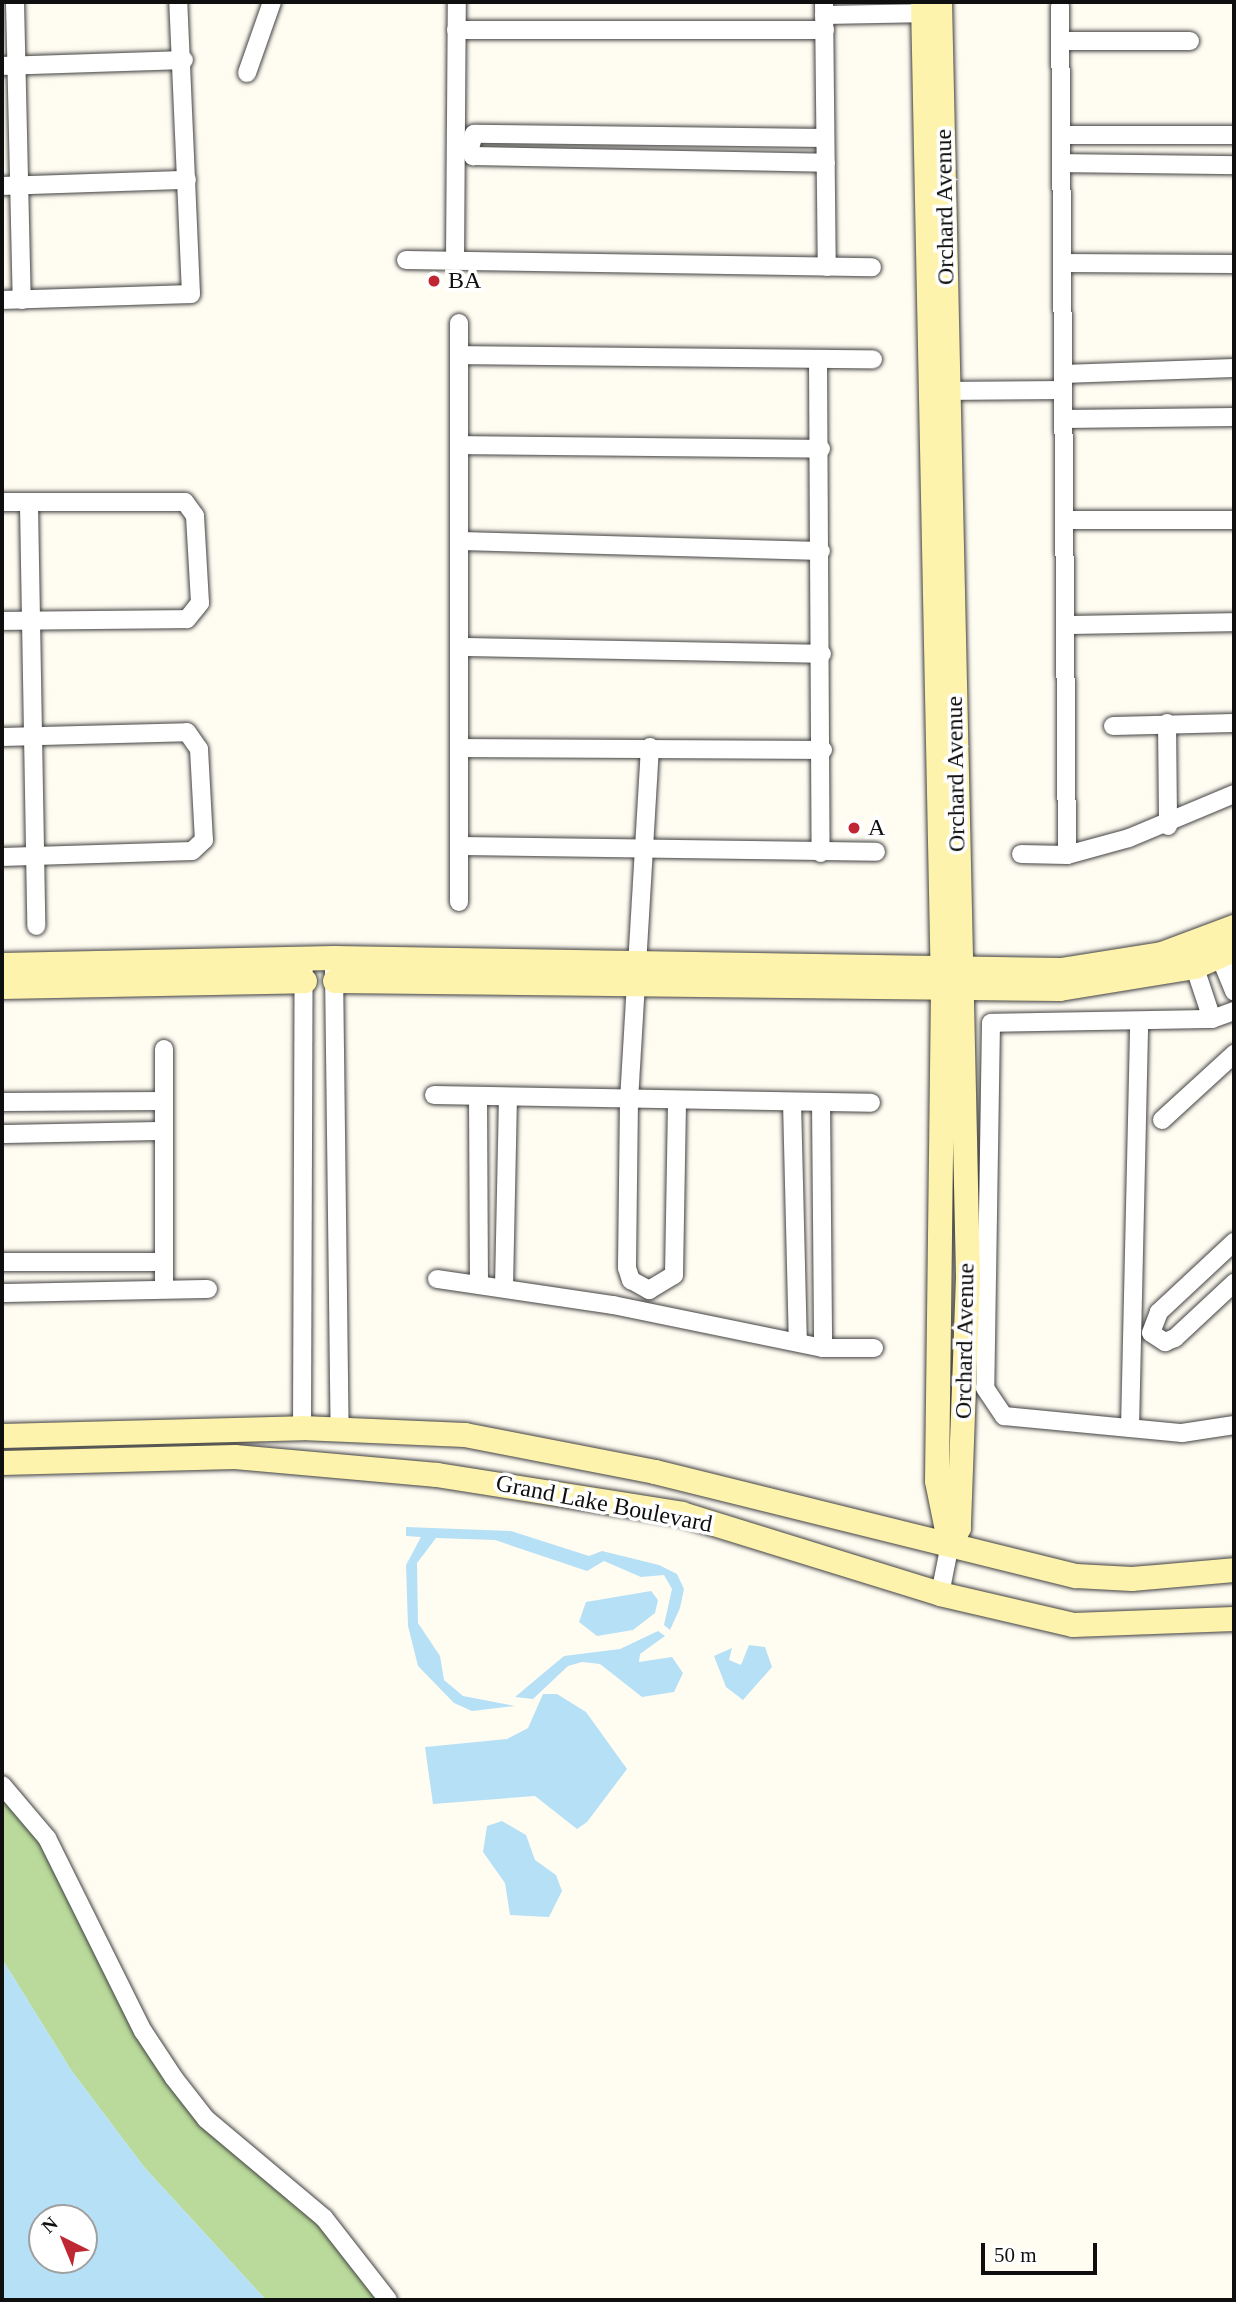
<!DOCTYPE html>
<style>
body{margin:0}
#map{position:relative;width:1236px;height:2302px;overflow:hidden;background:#fffcf2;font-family:"Times New Roman",serif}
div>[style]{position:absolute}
.forest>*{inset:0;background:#b9da9a}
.water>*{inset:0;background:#b6e0f6}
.roads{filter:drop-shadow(0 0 2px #424242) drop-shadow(0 0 2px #424242)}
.street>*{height:18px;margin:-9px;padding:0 9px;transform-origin:9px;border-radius:9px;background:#fff}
.secondary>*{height:24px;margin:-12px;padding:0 12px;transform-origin:12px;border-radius:12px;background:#fef3ad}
.dots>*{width:19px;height:19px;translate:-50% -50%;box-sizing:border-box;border:4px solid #fff;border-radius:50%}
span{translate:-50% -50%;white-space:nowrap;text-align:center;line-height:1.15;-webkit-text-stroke:7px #fff;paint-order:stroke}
.street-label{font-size:24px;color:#0f0f0f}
.poi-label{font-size:24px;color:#0f0f0f}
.left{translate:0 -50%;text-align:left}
.frame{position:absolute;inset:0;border:4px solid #0f0f0f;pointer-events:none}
.north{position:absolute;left:28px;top:2204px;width:70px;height:70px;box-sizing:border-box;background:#fff;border:2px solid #9f9f9f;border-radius:50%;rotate:317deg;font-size:19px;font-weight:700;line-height:28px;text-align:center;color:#0f0f0f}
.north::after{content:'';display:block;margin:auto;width:24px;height:32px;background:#bf2732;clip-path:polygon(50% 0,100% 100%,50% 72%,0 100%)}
.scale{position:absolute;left:981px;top:2243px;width:116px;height:32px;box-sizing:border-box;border:4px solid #0f0f0f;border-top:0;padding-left:9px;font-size:21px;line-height:24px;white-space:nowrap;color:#0f0f0f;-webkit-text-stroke:5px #fff;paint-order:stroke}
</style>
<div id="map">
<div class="forest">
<i style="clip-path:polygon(2px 1785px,33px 1817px,174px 2078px,324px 2218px,388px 2300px,266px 2300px,144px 2167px,71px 2070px,2px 1959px)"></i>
</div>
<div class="water">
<i style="clip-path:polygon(406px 1527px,511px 1531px,589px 1556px,602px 1551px,659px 1565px,677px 1574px,684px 1589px,680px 1608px,670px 1630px,664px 1625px,672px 1589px,664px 1575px,641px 1577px,604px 1561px,587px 1571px,495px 1540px,436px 1538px,417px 1563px,418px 1623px,440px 1656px,444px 1680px,463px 1696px,515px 1706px,472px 1711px,454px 1703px,418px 1666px,408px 1626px,406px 1565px,421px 1537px,406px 1536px)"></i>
<i style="clip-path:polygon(651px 1591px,658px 1600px,655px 1613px,633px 1630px,597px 1636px,579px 1622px,586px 1602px)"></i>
<i style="clip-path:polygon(658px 1631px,665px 1636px,640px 1654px,639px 1662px,672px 1657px,683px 1673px,674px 1692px,642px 1697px,600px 1664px,582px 1662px,568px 1666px,533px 1699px,515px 1697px,564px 1656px,620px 1649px)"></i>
<i style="clip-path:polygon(749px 1645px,765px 1647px,772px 1667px,743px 1700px,726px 1687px,714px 1656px,732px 1648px,729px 1660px,741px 1665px)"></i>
<i style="clip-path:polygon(543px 1694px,557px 1694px,586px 1712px,627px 1769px,587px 1822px,577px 1829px,535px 1796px,433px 1804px,425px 1747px,507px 1739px,528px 1728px)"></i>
<i style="clip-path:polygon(502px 1821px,526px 1835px,535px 1860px,556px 1875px,562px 1891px,549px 1917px,510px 1915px,505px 1883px,483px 1852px,487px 1826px)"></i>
<i style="clip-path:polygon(evenodd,2px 1959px,71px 2070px,144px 2167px,266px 2300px,2px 2300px,2px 1959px,84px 2218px,84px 2260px,42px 2260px,42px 2218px,84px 2218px)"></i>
</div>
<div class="roads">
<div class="street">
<i style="left:15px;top:2px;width:298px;rotate:88.7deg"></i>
<i style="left:824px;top:2px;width:265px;rotate:89.4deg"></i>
<i style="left:1060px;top:6px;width:849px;rotate:89.53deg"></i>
<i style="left:824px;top:15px;width:109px;rotate:-1.1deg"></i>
<i style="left:456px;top:30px;width:369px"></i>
<i style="left:1061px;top:41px;width:129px"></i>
<i style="left:2px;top:66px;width:182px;rotate:-1.9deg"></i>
<i style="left:247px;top:73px;width:75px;rotate:-70.6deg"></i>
<i style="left:1061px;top:135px;width:173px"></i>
<i style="left:825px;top:138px;width:351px;rotate:-179.3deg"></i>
<i style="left:474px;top:134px;width:15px;rotate:106deg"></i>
<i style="left:470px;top:148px;width:9px;rotate:69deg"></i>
<i style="left:473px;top:156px;width:353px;rotate:1.1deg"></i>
<i style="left:1062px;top:163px;width:172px;rotate:0.7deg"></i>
<i style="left:2px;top:186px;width:185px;rotate:-1.9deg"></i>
<i style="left:406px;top:260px;width:466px;rotate:0.9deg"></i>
<i style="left:455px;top:261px;width:259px;rotate:-89.6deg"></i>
<i style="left:1062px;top:263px;width:172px;rotate:0.3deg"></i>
<i style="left:2px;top:300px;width:189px;rotate:-1.8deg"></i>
<i style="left:191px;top:294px;width:292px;rotate:-92.5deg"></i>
<i style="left:459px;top:323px;width:579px;rotate:90deg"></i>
<i style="left:459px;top:355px;width:414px;rotate:0.6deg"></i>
<i style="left:818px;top:359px;width:494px;rotate:89.7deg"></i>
<i style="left:1063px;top:374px;width:171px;rotate:-2deg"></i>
<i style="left:939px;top:391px;width:124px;rotate:-0.5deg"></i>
<i style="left:1063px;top:419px;width:171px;rotate:-0.7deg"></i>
<i style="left:460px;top:445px;width:361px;rotate:0.6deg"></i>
<i style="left:2px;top:502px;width:183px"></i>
<i style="left:185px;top:502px;width:17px;rotate:54deg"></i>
<i style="left:195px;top:516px;width:87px;rotate:86.7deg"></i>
<i style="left:200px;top:603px;width:21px;rotate:129deg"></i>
<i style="left:187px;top:619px;width:185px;rotate:179.4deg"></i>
<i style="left:29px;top:505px;width:421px;rotate:89deg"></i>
<i style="left:1064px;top:520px;width:170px"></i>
<i style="left:461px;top:541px;width:360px;rotate:1.6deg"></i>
<i style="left:1065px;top:625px;width:169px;rotate:-1deg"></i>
<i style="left:462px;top:647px;width:360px;rotate:1.1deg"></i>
<i style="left:1167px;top:723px;width:103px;rotate:89.4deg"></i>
<i style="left:1113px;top:726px;width:121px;rotate:-1.4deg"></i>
<i style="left:2px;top:737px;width:185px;rotate:-1.5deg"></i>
<i style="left:187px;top:732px;width:21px;rotate:55deg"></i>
<i style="left:199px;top:749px;width:91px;rotate:86.9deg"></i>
<i style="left:204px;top:840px;width:16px;rotate:137deg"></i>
<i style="left:192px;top:851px;width:190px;rotate:178.2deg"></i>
<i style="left:650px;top:747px;width:355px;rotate:93.4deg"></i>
<i style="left:629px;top:1101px;width:167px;rotate:90.7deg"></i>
<i style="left:627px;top:1268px;width:13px;rotate:72deg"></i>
<i style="left:631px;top:1280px;width:21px;rotate:29deg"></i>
<i style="left:649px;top:1290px;width:29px;rotate:-31deg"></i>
<i style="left:674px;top:1275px;width:173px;rotate:-89deg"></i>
<i style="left:464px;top:748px;width:359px;rotate:0.3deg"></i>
<i style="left:462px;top:846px;width:414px;rotate:0.8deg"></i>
<i style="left:1021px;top:854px;width:46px;rotate:1.2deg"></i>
<i style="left:1067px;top:855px;width:64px;rotate:-15.3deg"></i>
<i style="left:1129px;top:838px;width:114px;rotate:-22.7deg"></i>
<i style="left:1216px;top:947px;width:48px;rotate:67.8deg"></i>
<i style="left:1191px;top:956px;width:66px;rotate:71.6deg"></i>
<i style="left:334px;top:969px;width:459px;rotate:89.3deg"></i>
<i style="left:1234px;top:1011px;width:23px;rotate:160deg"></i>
<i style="left:1212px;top:1019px;width:221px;rotate:179deg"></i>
<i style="left:991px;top:1023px;width:365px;rotate:90.9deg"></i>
<i style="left:985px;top:1388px;width:34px;rotate:56deg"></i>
<i style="left:1004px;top:1416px;width:179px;rotate:5.5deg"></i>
<i style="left:1182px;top:1433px;width:53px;rotate:-8.7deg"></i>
<i style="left:434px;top:1095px;width:437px;rotate:1deg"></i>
<i style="left:478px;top:1097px;width:188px;rotate:89.7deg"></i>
<i style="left:2px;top:1102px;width:161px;rotate:-0.4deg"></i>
<i style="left:792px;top:1102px;width:238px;rotate:88.6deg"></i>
<i style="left:821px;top:1103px;width:245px;rotate:89.5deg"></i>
<i style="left:1162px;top:1120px;width:98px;rotate:-42.5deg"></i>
<i style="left:2px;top:1134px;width:160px;rotate:-1.1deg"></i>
<i style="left:1234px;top:1242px;width:103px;rotate:137deg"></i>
<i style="left:1159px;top:1312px;width:22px;rotate:111deg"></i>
<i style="left:1151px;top:1333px;width:17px;rotate:33deg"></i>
<i style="left:1165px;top:1342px;width:11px;rotate:-22deg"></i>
<i style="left:1175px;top:1338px;width:81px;rotate:-43deg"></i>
<i style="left:2px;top:1262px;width:161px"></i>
<i style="left:437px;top:1279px;width:178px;rotate:8.4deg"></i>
<i style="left:613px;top:1305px;width:214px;rotate:11.6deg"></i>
<i style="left:823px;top:1348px;width:51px"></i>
<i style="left:504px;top:1287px;width:190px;rotate:-88.8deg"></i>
<i style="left:164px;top:1289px;width:240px;rotate:-90deg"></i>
<i style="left:2px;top:1293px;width:206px;rotate:-1.1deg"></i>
<i style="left:302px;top:1428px;width:459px;rotate:-89.8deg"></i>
<i style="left:1130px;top:1428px;width:406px;rotate:-88.7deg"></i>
<i style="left:940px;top:1594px;width:51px;rotate:-78.7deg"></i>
<i style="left:2px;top:1785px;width:70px;rotate:49.7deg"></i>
<i style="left:47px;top:1838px;width:216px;rotate:63.6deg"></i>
<i style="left:143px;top:2031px;width:56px;rotate:56.6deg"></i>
<i style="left:174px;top:2078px;width:52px;rotate:52deg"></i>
<i style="left:206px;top:2119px;width:154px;rotate:40deg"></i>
<i style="left:324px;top:2218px;width:104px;rotate:52deg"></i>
</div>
<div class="secondary">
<i style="left:923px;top:2px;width:988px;rotate:88.84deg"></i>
<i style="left:943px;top:990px;width:491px;rotate:90.7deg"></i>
<i style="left:937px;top:1481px;width:60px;rotate:78.5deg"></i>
<i style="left:940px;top:2px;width:1276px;rotate:88.74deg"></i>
<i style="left:968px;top:1278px;width:250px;rotate:92.1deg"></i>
<i style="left:959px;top:1528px;width:18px;rotate:119deg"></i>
<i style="left:2px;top:965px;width:332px;rotate:-1.2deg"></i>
<i style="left:334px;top:958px;width:727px;rotate:0.95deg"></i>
<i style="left:1061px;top:970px;width:102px;rotate:-9deg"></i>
<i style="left:1162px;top:954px;width:77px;rotate:-20.6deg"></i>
<i style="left:335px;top:981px;width:725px;rotate:0.63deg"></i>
<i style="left:1060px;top:989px;width:137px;rotate:-9.3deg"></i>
<i style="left:1195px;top:967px;width:43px;rotate:-23.6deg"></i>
<i style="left:2px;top:987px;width:303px;rotate:-1.1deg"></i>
<i style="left:2px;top:1436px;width:300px;rotate:-1.5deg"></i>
<i style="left:302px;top:1428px;width:163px;rotate:2.5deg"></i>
<i style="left:465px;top:1435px;width:194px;rotate:11deg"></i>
<i style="left:655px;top:1472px;width:434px;rotate:13.9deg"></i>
<i style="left:1076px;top:1576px;width:56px;rotate:3.1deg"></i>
<i style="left:1132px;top:1579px;width:102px;rotate:-5deg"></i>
<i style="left:2px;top:1463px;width:233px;rotate:-1.5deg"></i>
<i style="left:235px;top:1457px;width:203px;rotate:5.1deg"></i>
<i style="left:437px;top:1475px;width:248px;rotate:9deg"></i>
<i style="left:682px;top:1514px;width:270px;rotate:17.2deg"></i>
<i style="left:940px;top:1594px;width:137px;rotate:13.1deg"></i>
<i style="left:1073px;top:1625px;width:161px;rotate:-2.1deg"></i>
</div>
</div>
<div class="dots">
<i style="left:434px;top:281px;background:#bf2732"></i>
<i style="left:854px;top:828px;background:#bf2732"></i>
</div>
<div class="street-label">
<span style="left:945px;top:207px;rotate:-91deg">Orchard Avenue</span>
<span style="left:956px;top:774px;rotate:-91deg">Orchard Avenue</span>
<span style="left:965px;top:1341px;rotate:-89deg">Orchard Avenue</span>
<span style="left:604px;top:1504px;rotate:11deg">Grand Lake Boulevard</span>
</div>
<div class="poi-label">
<span class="left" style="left:448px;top:281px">BA</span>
<span class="left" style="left:868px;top:828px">A</span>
</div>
<div class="frame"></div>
<div class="north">N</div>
<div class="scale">50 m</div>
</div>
